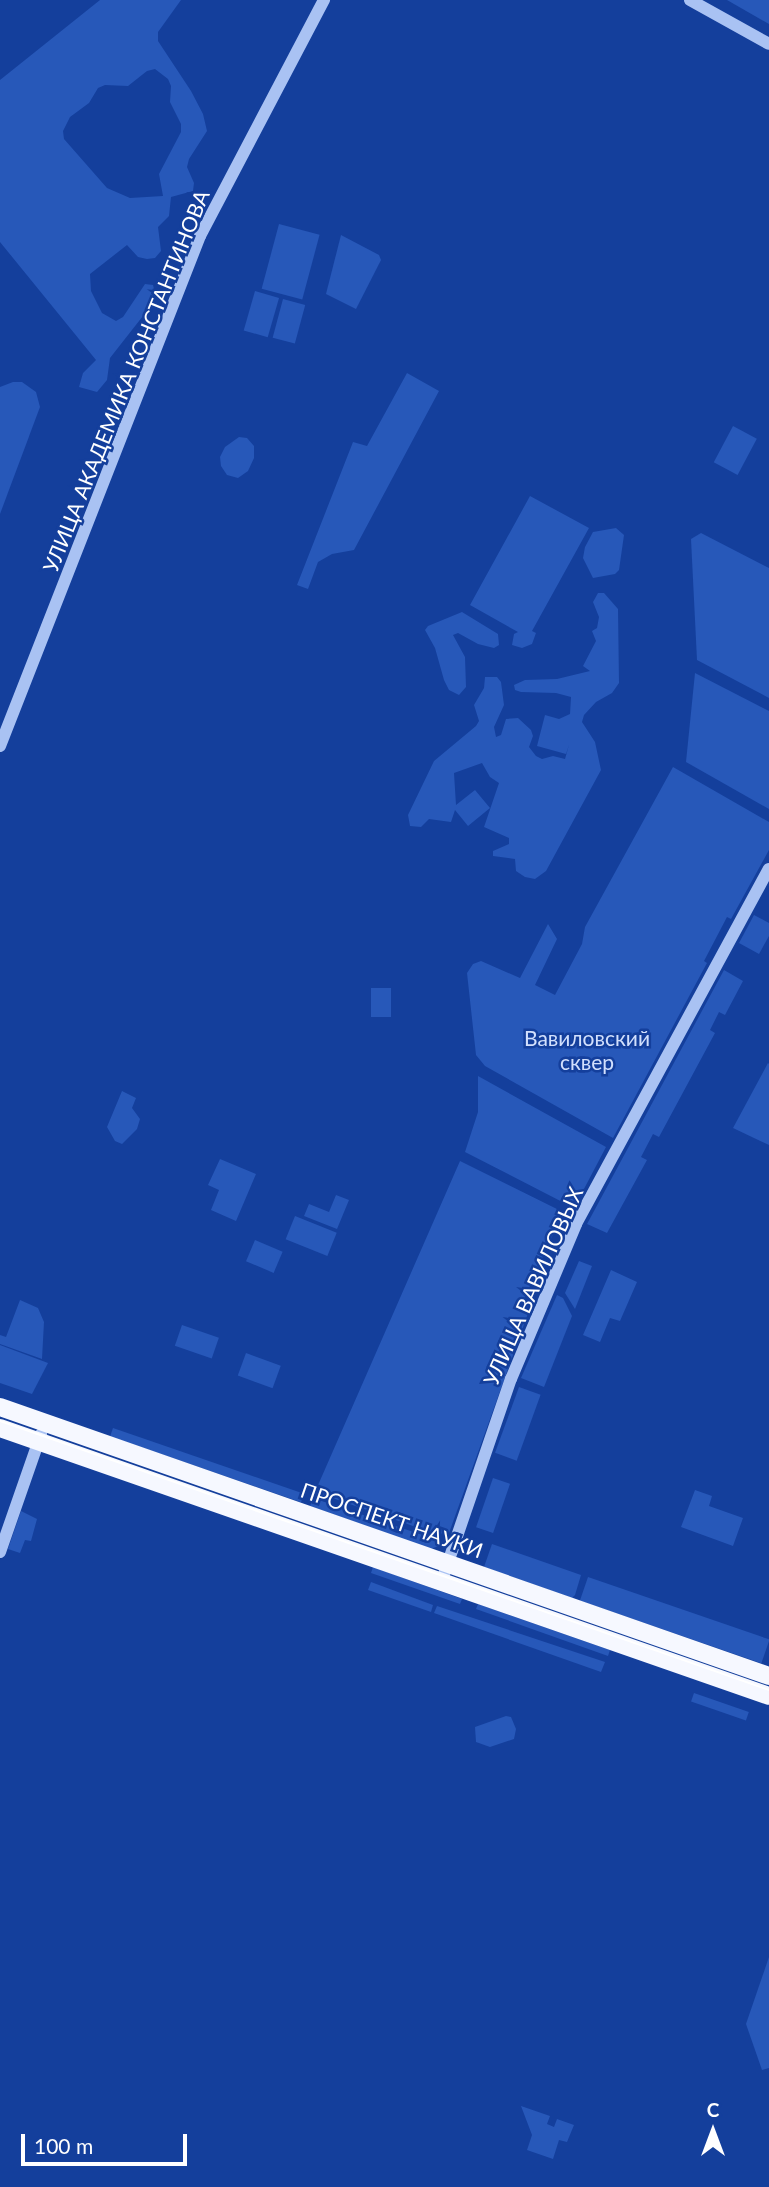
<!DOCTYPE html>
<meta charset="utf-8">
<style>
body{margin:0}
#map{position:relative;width:769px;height:2187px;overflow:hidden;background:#143f9c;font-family:Lato,sans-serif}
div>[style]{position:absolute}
.green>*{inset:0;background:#2758b9;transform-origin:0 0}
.minor>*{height:12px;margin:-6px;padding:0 6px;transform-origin:6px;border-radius:6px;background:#a9c2f3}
.major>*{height:18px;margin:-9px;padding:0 9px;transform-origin:9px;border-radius:9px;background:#f6f8ff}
.tram>*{height:2px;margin:-1px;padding:0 1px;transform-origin:1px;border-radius:1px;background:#fff}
span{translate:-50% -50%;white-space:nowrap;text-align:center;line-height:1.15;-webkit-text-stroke:5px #143f9c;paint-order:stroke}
.street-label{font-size:21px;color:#fff}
.park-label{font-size:21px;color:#d2e0fd}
.north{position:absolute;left:678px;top:2096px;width:70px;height:70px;-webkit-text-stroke:5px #143f9c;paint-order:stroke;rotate:0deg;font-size:19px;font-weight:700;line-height:28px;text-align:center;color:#fff}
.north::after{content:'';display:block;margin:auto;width:24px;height:32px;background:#fff;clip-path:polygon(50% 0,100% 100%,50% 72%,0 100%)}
.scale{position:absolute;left:21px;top:2134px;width:166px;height:32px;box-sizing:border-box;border:4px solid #fff;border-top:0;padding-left:9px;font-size:21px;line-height:24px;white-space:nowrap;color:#fff;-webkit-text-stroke:5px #143f9c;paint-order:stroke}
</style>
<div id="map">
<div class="green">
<i style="clip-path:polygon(evenodd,100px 0,181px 0,158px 32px,158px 41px,191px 91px,203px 114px,207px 131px,189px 159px,187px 167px,194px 183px,193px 191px,171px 197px,169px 216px,158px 227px,161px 251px,155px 258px,147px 259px,138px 257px,127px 245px,90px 274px,91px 291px,102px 313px,116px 321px,123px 317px,145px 284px,153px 285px,155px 293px,150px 307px,110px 358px,107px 380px,97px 392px,79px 387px,83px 373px,96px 360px,0 242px,0 80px,100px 0,155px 69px,168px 79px,171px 86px,170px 102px,181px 124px,181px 132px,159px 174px,163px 196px,130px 198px,107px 188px,64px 139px,63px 131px,70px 117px,89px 103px,98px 88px,105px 85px,128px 86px,147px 71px,155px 69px)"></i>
<i style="clip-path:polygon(727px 0,769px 0,769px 24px)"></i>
<i style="left:279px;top:224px;width:42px;height:67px;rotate:15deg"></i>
<i style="clip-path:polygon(341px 235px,379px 255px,381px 260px,356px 309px,326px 294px)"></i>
<i style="left:255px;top:291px;width:25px;height:41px;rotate:16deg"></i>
<i style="left:283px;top:299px;width:23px;height:40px;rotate:15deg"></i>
<i style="clip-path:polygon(407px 373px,439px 391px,354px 550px,332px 554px,318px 562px,308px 589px,297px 585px,353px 442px,367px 446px)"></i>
<i style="clip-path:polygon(13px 382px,22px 382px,36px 392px,40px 407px,0 514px,0 387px)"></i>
<i style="left:733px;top:426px;width:27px;height:41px;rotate:28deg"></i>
<i style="clip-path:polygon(239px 437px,247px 438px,254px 446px,254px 458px,248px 471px,238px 478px,227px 475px,221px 466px,220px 457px,225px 447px)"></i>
<i style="clip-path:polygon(530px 496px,589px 528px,532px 631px,536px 633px,532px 644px,522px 648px,512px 645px,514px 634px,518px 632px,470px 605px)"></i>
<i style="clip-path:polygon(616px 528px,624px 535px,619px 570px,615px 574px,593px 578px,583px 558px,585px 547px,593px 532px)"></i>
<i style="clip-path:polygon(701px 533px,769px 568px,769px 698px,697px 660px,691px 539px)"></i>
<i style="clip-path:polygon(598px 593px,604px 593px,618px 609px,619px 683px,612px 693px,596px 702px,584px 715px,582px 722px,595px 742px,601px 770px,546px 871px,535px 879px,525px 877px,516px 871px,515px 859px,493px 856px,493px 851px,509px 844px,509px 838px,484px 827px,499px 783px,490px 777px,482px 763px,454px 773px,456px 805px,475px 790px,490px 808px,468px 826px,455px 810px,451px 822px,429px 819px,421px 827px,410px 826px,408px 815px,434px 761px,476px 726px,479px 721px,474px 705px,484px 688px,485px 677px,497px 677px,501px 682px,504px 705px,494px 727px,496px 737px,501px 735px,506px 719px,518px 718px,531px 730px,533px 736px,529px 747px,536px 756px,542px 759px,553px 756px,565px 759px,569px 745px,566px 754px,537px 746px,545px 715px,559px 719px,570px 714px,571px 697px,556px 693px,521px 692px,515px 690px,514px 685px,525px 680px,557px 679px,590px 671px,583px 666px,596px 641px,592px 631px,597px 628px,599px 617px,593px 602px)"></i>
<i style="clip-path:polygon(462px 612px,498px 634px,499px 645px,494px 648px,478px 644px,458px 633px,453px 635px,465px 657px,466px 687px,459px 695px,449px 690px,444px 680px,435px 648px,425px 630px,428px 626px)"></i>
<i style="clip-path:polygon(695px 673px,769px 711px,769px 809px,686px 762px)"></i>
<i style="clip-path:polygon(673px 767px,769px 822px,769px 850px,731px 919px,727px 917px,704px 961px,707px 963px,613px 1138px,485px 1066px,476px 1055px,467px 973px,473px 964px,481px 961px,520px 978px,548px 924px,557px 939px,535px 985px,555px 995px,582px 944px,585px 927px)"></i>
<i style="clip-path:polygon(754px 915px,769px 923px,769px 936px,759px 954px,739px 943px)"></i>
<i style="clip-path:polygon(724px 970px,743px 981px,725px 1015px,719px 1012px,710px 1030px,715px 1033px,659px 1137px,653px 1134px,641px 1157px,647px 1160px,607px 1233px,587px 1224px)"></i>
<i style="left:371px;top:988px;width:20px;height:29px"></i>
<i style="clip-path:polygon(768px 1063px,769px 1064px,769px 1145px,733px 1128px)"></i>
<i style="clip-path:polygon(478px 1076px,606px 1147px,574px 1208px,465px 1152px,478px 1112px)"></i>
<i style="clip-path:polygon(122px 1091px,136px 1098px,132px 1108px,140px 1119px,137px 1129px,122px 1144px,115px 1141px,107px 1127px)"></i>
<i style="clip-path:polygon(220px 1159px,256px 1174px,236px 1221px,211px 1210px,219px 1190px,208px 1185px)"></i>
<i style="clip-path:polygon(460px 1161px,563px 1212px,524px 1299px,531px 1305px,449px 1533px,436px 1534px,315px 1492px)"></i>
<i style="clip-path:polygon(336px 1195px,349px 1200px,337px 1229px,304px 1216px,309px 1204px,329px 1212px)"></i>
<i style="left:295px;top:1216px;width:45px;height:25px;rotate:22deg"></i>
<i style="left:255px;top:1240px;width:30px;height:23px;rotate:23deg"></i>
<i style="clip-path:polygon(579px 1261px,592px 1266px,575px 1309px,565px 1293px)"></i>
<i style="clip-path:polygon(611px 1270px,637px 1282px,620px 1321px,610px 1318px,600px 1342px,583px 1335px)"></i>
<i style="clip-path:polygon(557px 1295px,563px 1298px,572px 1316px,544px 1387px,521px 1378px)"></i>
<i style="clip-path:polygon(20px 1300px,38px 1308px,44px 1322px,42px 1359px,0 1344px,0 1335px,6px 1337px)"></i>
<i style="left:182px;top:1325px;width:39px;height:22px;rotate:19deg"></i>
<i style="clip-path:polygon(0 1345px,48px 1363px,32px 1394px,0 1383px)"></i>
<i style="left:246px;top:1353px;width:37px;height:24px;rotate:20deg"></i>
<i style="left:519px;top:1387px;width:23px;height:70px;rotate:20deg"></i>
<i style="left:113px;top:1428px;width:202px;height:9px;rotate:19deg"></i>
<i style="left:493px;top:1478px;width:18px;height:52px;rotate:19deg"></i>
<i style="clip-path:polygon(695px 1490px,712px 1496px,709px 1506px,743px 1518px,733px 1546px,681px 1527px)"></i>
<i style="clip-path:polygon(313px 1498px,446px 1543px,431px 1549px,310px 1506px)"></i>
<i style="clip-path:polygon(21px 1511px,37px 1519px,31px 1541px,25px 1540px,20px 1553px,8px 1549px)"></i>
<i style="clip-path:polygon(492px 1544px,581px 1575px,575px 1595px,572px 1598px,484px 1567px)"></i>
<i style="clip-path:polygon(373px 1567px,462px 1599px,460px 1604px,371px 1573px)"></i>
<i style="left:588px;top:1577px;width:192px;height:25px;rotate:19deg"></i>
<i style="clip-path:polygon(371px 1582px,433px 1605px,431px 1612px,368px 1590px)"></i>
<i style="clip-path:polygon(478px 1604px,610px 1650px,608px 1656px,476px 1609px)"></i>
<i style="clip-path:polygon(437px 1606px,605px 1662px,601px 1672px,434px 1613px)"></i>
<i style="left:694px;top:1693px;width:58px;height:9px;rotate:19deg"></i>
<i style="clip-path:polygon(506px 1716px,511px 1717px,516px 1729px,514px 1739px,490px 1747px,476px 1742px,475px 1727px)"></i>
<i style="clip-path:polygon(769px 1957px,769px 2068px,762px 2070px,746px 2024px)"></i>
<i style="clip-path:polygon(521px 2106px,550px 2116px,547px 2124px,554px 2127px,557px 2119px,574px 2125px,567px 2142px,559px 2140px,553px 2159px,527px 2150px,532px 2135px)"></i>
</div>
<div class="minor">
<i style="left:690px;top:0;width:90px;rotate:29.1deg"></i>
<i style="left:0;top:746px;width:548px;rotate:-68.59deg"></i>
<i style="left:200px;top:236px;width:267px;rotate:-62.3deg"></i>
<i style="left:0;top:1552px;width:125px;rotate:-70.8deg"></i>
<i style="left:441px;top:1583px;width:216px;rotate:-71.1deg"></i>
<i style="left:511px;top:1379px;width:168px;rotate:-67.2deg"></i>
<i style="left:576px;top:1224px;width:404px;rotate:-61.5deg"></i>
</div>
<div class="major">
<i style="left:0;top:1407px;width:815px;rotate:19.28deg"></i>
<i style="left:0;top:1428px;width:814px;rotate:19.21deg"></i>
</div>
<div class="tram">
<i style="left:0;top:1421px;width:815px;rotate:19.28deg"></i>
</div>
<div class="street-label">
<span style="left:126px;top:381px;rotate:-68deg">УЛИЦА АКАДЕМИКА КОНСТАНТИНОВА</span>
<span style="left:533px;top:1286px;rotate:-66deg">УЛИЦА ВАВИЛОВЫХ</span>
<span style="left:392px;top:1520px;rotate:19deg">ПРОСПЕКТ НАУКИ</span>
</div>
<div class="park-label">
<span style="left:587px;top:1050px">Вавиловский<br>сквер</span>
</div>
<div class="north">С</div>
<div class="scale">100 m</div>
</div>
